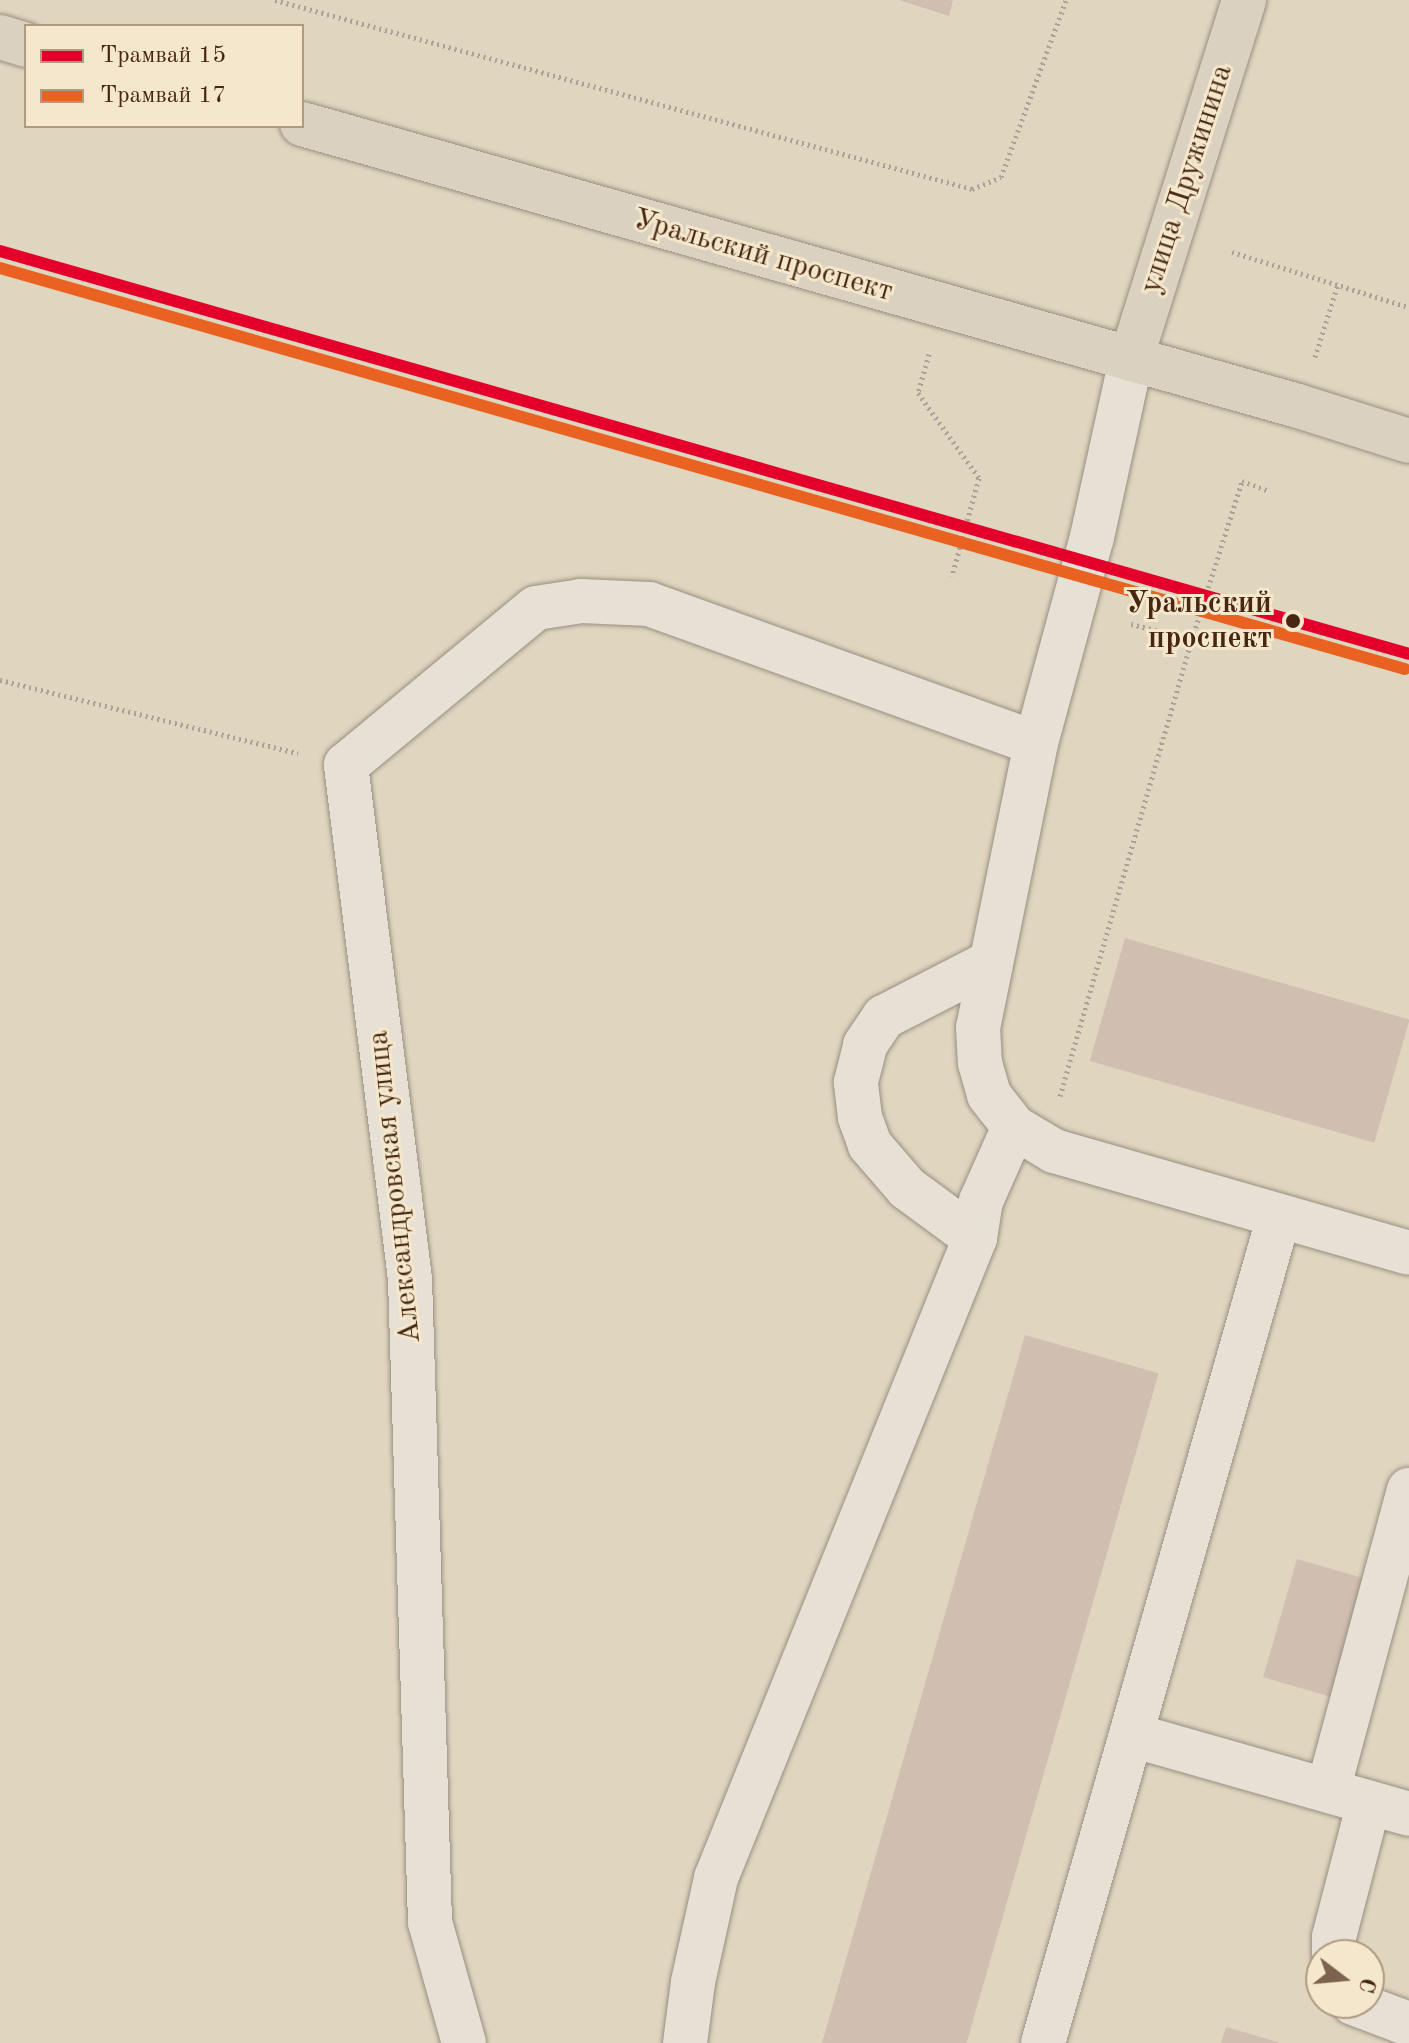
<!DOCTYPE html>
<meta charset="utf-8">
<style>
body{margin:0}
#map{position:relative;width:1409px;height:2043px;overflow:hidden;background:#e0d5bf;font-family:"Old Standard TT",serif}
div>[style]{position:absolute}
.building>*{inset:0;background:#d0bfb1;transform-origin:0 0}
.path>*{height:5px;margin-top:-2.5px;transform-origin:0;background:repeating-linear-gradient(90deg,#aaa298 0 2px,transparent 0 6px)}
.roads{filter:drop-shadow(0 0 2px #998f80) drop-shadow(0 0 2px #998f80)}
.minor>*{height:44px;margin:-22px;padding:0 22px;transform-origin:22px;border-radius:22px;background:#e6e0d5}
.major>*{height:44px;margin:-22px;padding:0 22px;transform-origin:22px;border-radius:22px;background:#dad1c0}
.tram-1>*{height:12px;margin:-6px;padding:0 6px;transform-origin:6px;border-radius:6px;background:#e4002b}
.tram-2>*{height:12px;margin:-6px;padding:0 6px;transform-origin:6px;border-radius:6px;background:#e96221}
.dots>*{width:22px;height:22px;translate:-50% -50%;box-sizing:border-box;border:4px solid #f4e7cc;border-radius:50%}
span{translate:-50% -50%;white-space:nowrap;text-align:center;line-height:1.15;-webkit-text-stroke:6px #f4e7cc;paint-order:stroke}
.street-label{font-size:30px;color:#472612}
.stop-label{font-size:30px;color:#472612;font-weight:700}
.right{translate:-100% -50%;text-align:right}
.legend{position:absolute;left:24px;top:24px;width:280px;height:104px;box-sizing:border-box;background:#f4e7cc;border:2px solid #af9a82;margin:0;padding:10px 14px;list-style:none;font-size:24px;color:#472612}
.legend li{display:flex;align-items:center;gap:16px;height:40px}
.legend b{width:40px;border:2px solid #af9a82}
.north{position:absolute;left:1305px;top:1939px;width:80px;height:80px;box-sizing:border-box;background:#f4e7cc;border:2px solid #af9a82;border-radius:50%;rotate:106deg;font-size:22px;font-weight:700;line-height:32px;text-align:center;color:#472612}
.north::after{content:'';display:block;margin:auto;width:28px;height:36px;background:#7d634f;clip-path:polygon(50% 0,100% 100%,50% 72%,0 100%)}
</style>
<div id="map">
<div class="building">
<i style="clip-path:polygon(899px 0,953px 0,949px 16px)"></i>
<i style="left:1125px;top:938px;width:296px;height:128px;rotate:16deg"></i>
<i style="left:1025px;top:1335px;width:139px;height:738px;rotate:16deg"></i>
<i style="left:1297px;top:1559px;width:75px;height:123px;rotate:16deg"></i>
<i style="clip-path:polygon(1226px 2027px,1278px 2042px,1278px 2043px,1221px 2043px)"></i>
</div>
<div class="path">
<i style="left:275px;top:0;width:722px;rotate:15.17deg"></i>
<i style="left:972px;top:189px;width:31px;rotate:-22deg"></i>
<i style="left:1001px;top:177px;width:189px;rotate:-69.8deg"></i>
<i style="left:1232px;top:252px;width:185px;rotate:17.3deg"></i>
<i style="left:929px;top:354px;width:41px;rotate:105.8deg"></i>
<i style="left:918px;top:393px;width:105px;rotate:54.3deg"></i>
<i style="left:979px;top:478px;width:102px;rotate:105.4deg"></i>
<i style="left:1315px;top:357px;width:77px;rotate:-72.5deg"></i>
<i style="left:1131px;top:624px;width:63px;rotate:13.8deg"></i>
<i style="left:0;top:680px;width:307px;rotate:13.8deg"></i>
<i style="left:1060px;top:1096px;width:476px;rotate:-73.9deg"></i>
<i style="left:1192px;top:639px;width:166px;rotate:-72.4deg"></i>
<i style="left:1242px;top:481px;width:30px;rotate:20deg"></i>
</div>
<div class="roads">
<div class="minor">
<i style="left:1036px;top:743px;width:213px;rotate:-74.8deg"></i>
<i style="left:1092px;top:537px;width:182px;rotate:-77.6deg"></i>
<i style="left:975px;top:1238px;width:84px;rotate:-143.7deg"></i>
<i style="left:907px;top:1188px;width:57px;rotate:-130.7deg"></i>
<i style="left:870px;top:1145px;width:30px;rotate:-110deg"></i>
<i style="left:860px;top:1117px;width:35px;rotate:-97deg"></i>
<i style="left:856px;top:1082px;width:38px;rotate:-76deg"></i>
<i style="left:865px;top:1045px;width:34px;rotate:-56deg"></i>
<i style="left:884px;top:1017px;width:120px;rotate:-27.2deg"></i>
<i style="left:1132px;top:1735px;width:288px;rotate:15.9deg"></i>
<i style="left:1328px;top:1790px;width:311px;rotate:-74.9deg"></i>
<i style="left:1334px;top:1955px;width:18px;rotate:-90deg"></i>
<i style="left:1334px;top:1937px;width:138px;rotate:-75.4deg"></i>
<i style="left:1353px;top:2003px;width:60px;rotate:20.6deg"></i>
<i style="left:464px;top:2043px;width:126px;rotate:-105.7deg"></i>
<i style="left:430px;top:1922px;width:643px;rotate:-91.78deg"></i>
<i style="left:410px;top:1279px;width:518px;rotate:-97.1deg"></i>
<i style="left:346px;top:765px;width:246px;rotate:-39.6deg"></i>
<i style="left:536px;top:608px;width:46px;rotate:-8.8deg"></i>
<i style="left:581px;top:601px;width:68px;rotate:2.5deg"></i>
<i style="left:649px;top:604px;width:411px;rotate:19.8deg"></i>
<i style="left:1036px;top:743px;width:290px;rotate:101.5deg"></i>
<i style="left:978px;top:1027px;width:36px;rotate:87deg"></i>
<i style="left:980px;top:1063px;width:33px;rotate:74deg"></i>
<i style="left:989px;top:1095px;width:41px;rotate:52deg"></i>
<i style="left:1014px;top:1127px;width:47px;rotate:31deg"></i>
<i style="left:1054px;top:1151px;width:369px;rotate:16deg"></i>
<i style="left:685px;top:2043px;width:62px;rotate:-82.5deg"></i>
<i style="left:693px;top:1982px;width:107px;rotate:-77.5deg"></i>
<i style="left:716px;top:1878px;width:690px;rotate:-67.97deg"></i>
<i style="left:975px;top:1238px;width:37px;rotate:-81deg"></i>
<i style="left:981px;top:1201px;width:81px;rotate:-66deg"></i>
<i style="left:1043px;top:2043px;width:860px;rotate:-74.07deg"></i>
</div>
<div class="major">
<i style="left:0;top:37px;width:27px;rotate:17deg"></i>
<i style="left:302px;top:124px;width:1035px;rotate:15.81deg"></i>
<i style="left:1298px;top:406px;width:116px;rotate:17.5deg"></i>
<i style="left:1131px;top:359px;width:376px;rotate:-72.5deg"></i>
</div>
</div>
<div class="tram-1">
<i style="left:0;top:251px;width:1465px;rotate:15.96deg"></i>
</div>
<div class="tram-2">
<i style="left:0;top:268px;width:1461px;rotate:15.93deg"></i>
</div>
<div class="dots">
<i style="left:1293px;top:621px;background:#472612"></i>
</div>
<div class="street-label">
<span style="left:1187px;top:179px;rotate:-72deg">улица Дружинина</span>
<span style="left:763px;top:256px;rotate:16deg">Уральский проспект</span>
<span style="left:395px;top:1187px;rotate:-96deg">Александровская улица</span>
</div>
<div class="stop-label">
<span class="right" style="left:1272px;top:621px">Уральский<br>проспект</span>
</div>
<ul class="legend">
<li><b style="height:10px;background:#e4002b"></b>Трамвай 15</li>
<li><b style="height:10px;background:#e96221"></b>Трамвай 17</li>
</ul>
<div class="north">С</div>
</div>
